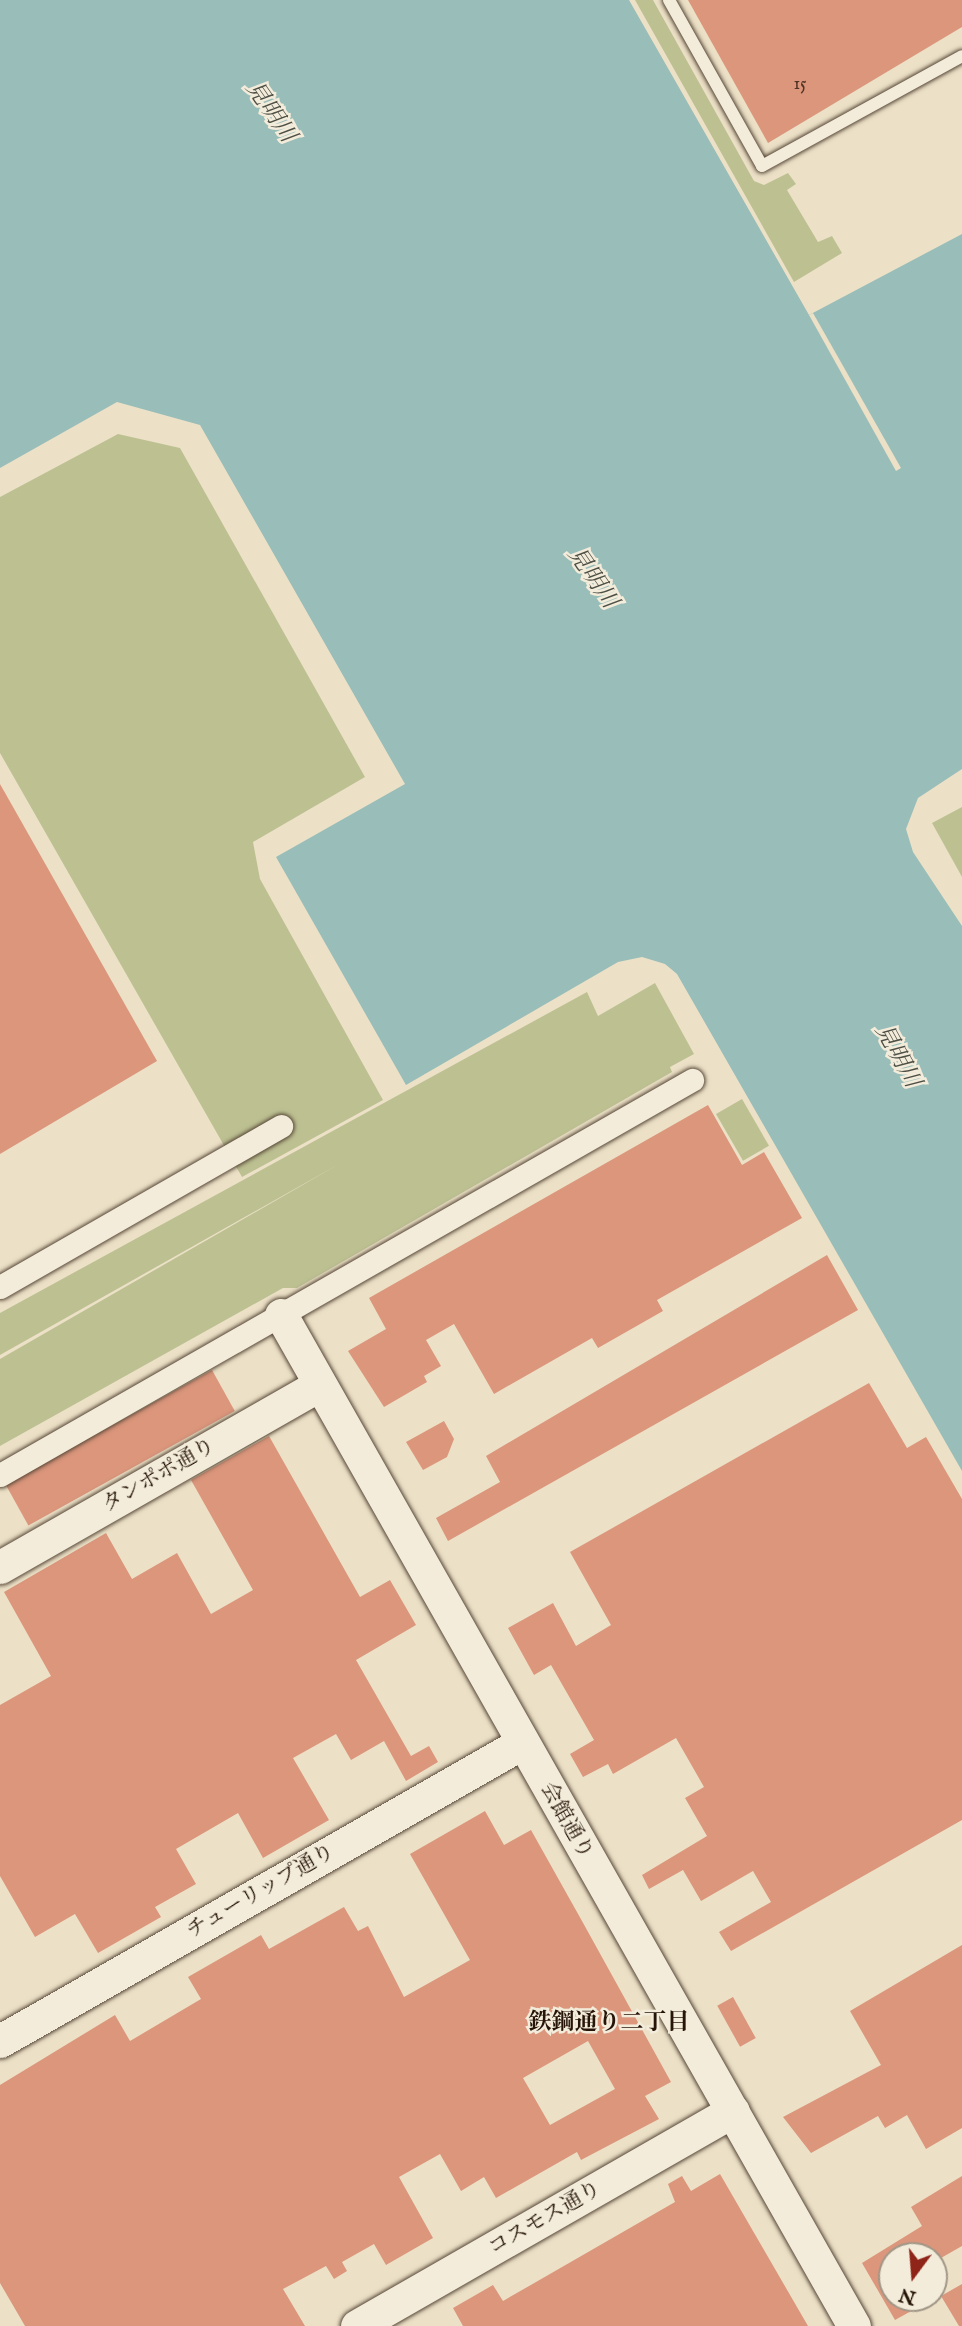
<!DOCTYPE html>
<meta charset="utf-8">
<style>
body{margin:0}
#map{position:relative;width:962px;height:2326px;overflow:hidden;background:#ece1c7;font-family:"IM FELL English","Noto Serif JP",serif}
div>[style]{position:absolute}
.green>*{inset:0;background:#bdc192;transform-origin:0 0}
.water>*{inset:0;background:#99bdb8}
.pier>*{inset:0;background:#ece1c7}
.building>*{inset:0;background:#db967c;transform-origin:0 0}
.roads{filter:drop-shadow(0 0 2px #574737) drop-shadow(0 0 2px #574737)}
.lane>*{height:12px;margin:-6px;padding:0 6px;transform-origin:6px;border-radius:6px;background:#f3ecdb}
.street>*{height:23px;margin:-11.5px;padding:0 11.5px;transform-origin:11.5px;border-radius:11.5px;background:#f3ecdb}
.secondary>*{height:33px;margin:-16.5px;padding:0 16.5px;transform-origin:16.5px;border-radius:16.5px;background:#f3ecdb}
span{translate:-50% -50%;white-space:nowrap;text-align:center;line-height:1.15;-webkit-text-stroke:5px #f3ecdb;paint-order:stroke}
.number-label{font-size:18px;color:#523424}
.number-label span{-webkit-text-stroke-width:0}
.street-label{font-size:21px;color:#251407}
.water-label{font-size:23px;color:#4e4f45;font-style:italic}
.neighbourhood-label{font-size:23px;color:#251407;font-weight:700}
.north{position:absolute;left:878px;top:2242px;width:70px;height:70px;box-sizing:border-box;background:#f3ecdb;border:2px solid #a19686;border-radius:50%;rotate:196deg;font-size:19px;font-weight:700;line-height:28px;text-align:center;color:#251407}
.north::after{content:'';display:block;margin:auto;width:24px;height:32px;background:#8f2418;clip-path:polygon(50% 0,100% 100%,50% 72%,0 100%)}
</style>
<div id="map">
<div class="green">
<i style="clip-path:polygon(635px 0,653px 0,754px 181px,764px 185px,788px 173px,796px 184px,787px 190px,818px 242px,832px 236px,842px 253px,794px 282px)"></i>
<i style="clip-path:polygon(118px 434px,180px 448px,365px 777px,253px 842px,260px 879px,383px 1100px,242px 1177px,0 753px,0 497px)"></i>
<i style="clip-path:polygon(962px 807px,962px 877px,932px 823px)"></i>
<i style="clip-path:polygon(655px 983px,694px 1054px,670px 1067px,672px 1072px,297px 1288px,283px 1288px,0 1446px,0 1359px,339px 1164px,0 1355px,0 1313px,587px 992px,598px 1016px)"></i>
<i style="left:742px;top:1099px;width:54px;height:30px;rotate:60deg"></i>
</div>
<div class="water">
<i style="clip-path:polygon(0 0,629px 0,809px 315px,962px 234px,962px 769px,918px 798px,906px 829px,913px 852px,962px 926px,962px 1471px,677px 974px,665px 964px,642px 957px,618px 962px,406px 1085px,276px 857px,405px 784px,200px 425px,117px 402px,0 468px)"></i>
</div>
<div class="pier">
<i style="clip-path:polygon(813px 313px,901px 468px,896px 471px,809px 315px)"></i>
</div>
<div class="building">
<i style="clip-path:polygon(688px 0,962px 0,962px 27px,768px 143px)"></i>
<i style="clip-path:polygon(0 784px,157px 1061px,0 1154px)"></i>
<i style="clip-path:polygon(708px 1105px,742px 1165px,764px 1152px,802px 1218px,657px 1300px,663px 1311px,598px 1348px,592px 1338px,494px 1394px,454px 1324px,426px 1340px,441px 1366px,424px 1376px,427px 1382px,384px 1407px,348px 1351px,386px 1329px,369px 1298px)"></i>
<i style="clip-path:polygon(827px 1255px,858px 1310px,448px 1541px,436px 1518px,500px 1482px,486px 1456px)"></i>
<i style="left:212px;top:1370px;width:47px;height:236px;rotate:61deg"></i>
<i style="clip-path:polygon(869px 1383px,907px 1448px,926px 1437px,962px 1499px,962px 1820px,731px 1951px,719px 1932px,771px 1902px,753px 1871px,701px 1901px,683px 1870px,649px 1889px,642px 1875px,707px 1836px,685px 1798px,704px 1787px,676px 1738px,613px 1774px,608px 1764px,583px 1777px,570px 1754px,594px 1740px,551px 1665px,534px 1675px,508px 1628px,553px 1603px,576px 1646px,611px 1625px,570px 1552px)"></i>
<i style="clip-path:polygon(444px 1421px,454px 1439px,447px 1457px,423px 1470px,406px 1442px)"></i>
<i style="clip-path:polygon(269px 1436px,360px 1597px,390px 1580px,416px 1625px,356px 1660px,411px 1756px,429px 1746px,438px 1762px,406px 1781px,384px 1741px,351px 1760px,336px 1734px,293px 1758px,329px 1820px,263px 1858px,238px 1813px,176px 1849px,196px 1884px,155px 1907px,161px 1917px,98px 1953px,75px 1914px,35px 1937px,0 1876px,0 1705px,51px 1676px,4px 1592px,106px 1533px,132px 1579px,177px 1553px,211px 1614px,253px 1590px,191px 1480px)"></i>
<i style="clip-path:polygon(evenodd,485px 1811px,504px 1845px,531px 1830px,582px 1921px,671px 2082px,645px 2096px,659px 2119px,581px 2160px,577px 2152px,496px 2198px,484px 2177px,461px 2191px,440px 2154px,399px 2177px,433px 2238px,386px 2265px,374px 2244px,342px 2262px,347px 2271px,334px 2279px,326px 2266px,283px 2289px,305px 2326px,25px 2326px,0 2283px,0 2085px,115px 2015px,130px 2041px,201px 1999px,188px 1977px,261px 1935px,269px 1949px,344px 1907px,358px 1931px,368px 1926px,404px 1997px,470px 1960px,410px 1854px,485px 1811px,588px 2041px,615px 2089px,550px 2125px,523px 2078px,588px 2041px)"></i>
<i style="clip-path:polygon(962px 1945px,962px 2128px,926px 2149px,907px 2115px,885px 2128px,878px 2116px,811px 2153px,783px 2117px,881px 2065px,850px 2011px)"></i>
<i style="left:733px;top:1997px;width:47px;height:18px;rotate:61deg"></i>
<i style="clip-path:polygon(720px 2174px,808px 2326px,463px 2326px,453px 2308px,493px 2285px,503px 2301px,675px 2202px,668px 2184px,682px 2176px,691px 2191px)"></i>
<i style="clip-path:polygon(962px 2176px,962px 2246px,934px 2262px,934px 2256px,892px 2256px,892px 2298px,905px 2298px,913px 2310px,895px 2320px,862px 2263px,922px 2226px,911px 2207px)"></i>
<i style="clip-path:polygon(962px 2284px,962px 2326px,959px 2326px,941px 2296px)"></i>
</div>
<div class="roads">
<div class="lane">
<i style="left:669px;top:0;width:190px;rotate:60.7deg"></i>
<i style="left:762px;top:166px;width:228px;rotate:-28.8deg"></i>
</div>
<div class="street">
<i style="left:0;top:1287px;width:324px;rotate:-29.8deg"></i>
<i style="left:0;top:1475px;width:797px;rotate:-29.72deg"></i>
</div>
<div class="secondary">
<i style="left:281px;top:1315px;width:1162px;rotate:60.46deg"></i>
<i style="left:0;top:1567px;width:367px;rotate:-29.7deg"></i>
<i style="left:0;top:2041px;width:601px;rotate:-29.72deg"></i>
<i style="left:357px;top:2326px;width:433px;rotate:-29.8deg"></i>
</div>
</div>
<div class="number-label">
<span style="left:800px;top:85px">15</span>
</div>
<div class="street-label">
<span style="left:159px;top:1476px;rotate:-30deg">タンポポ通り</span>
<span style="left:566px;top:1821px;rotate:60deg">会館通り</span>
<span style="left:261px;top:1892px;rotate:-30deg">チューリップ通り</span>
<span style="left:545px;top:2219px;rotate:-30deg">コスモス通り</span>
</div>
<div class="water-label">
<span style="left:270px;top:112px;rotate:55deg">見明川</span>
<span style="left:592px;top:578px;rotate:55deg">見明川</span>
<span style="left:897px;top:1056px;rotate:61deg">見明川</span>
</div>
<div class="neighbourhood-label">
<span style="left:609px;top:2023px">鉄鋼通り二丁目</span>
</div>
<div class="north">N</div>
</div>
